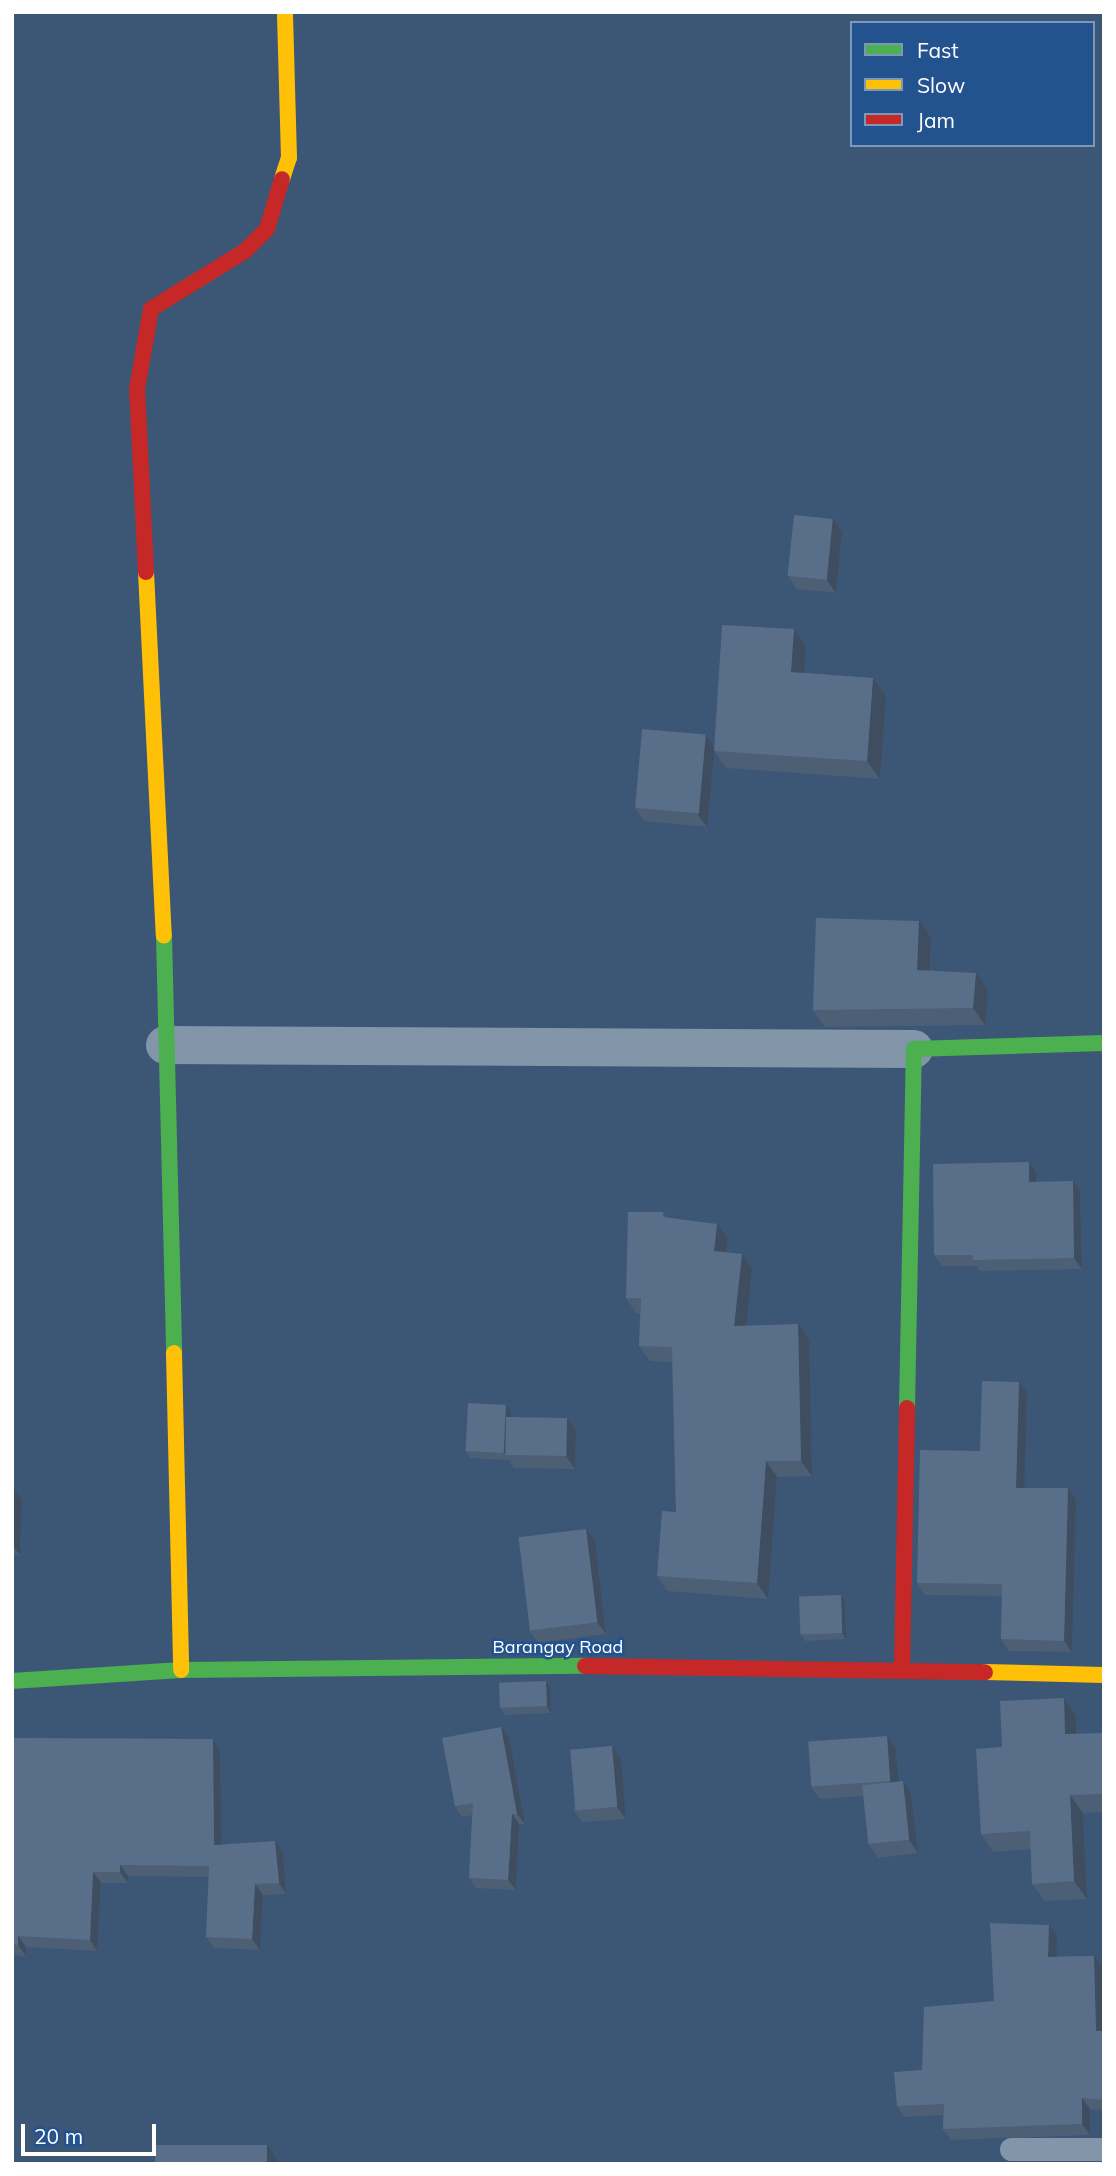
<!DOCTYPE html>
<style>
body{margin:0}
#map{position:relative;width:1116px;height:2176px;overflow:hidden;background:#3c5676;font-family:Mulish,sans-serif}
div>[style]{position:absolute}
.lane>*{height:23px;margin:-11.5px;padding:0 11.5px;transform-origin:11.5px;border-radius:11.5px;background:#8395a9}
.street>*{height:38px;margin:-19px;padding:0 19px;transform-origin:19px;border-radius:19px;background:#8395a9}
.fast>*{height:16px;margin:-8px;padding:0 8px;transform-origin:8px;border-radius:8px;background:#4caf50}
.slow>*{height:16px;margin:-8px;padding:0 8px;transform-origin:8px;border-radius:8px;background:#ffc107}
.jam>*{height:16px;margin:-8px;padding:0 8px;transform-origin:8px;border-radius:8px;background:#c62828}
.wall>*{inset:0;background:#4d5f75}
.shaded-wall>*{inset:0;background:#3e4d5f}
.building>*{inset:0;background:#596e88;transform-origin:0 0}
span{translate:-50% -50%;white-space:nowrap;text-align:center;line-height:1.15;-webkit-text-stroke:5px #23538e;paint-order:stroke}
.street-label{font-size:18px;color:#fff}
.frame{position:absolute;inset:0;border:14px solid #fff;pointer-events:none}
.legend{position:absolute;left:850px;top:21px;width:245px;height:126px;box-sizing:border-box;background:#23538e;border:2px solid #7b98bb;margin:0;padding:9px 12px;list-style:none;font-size:21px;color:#fff}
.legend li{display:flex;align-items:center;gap:14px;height:35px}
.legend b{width:35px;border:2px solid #7b98bb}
.scale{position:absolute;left:21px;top:2124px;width:135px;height:32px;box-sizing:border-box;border:4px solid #fff;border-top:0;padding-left:9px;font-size:21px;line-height:24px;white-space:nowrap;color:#fff;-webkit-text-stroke:5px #23538e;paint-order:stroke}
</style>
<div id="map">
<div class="lane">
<i style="left:1011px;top:2149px;width:93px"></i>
</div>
<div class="street">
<i style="left:165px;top:1045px;width:749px;rotate:0.31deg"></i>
</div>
<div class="fast">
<i style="left:164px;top:936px;width:417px;rotate:88.6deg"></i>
<i style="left:907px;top:1408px;width:359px;rotate:-88.9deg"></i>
<i style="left:914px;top:1049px;width:190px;rotate:-1.8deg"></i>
<i style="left:12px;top:1681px;width:169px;rotate:-3.7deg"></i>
<i style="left:181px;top:1670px;width:404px;rotate:-0.6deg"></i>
</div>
<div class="slow">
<i style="left:282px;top:179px;width:22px;rotate:-72deg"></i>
<i style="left:289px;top:158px;width:146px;rotate:-91.6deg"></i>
<i style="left:146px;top:572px;width:364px;rotate:87.2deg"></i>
<i style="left:174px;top:1353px;width:317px;rotate:88.7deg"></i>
<i style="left:985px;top:1672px;width:119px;rotate:1.4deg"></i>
</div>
<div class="jam">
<i style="left:146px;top:572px;width:183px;rotate:-92.8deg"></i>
<i style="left:137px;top:389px;width:81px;rotate:-80.1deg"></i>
<i style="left:151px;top:309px;width:110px;rotate:-31.7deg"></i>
<i style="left:245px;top:251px;width:31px;rotate:-45deg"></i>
<i style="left:267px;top:229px;width:52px;rotate:-73.3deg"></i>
<i style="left:585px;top:1666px;width:400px;rotate:0.9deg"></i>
<i style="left:902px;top:1670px;width:262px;rotate:-88.9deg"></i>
</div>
<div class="wall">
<i style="clip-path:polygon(842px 532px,836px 593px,797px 589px,788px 576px)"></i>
<i style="clip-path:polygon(806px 647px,804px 673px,873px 678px,886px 696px,880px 779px,726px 768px,715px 752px,707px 827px,644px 821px,635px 808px,714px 746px)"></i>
<i style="clip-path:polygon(931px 938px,930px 970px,988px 990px,985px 1025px,825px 1027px,813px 1010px)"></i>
<i style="clip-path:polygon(1036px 1173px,1036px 1181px,1080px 1192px,1082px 1269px,980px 1271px,977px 1266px,942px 1266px,934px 1255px)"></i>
<i style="clip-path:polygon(663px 1212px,667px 1218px,728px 1239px,727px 1252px,752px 1269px,746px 1325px,809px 1340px,812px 1476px,777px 1477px,768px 1599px,667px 1591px,657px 1576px,676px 1512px,672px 1362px,650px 1361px,639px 1346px,640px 1313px,636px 1313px,626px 1298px)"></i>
<i style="clip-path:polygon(1027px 1393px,1024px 1488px,1076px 1500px,1072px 1652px,1009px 1651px,1001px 1639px,1002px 1596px,925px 1595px,917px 1583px,980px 1451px)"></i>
<i style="clip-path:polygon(511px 1412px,511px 1417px,576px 1431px,575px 1469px,514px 1468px,509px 1460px,470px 1458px,466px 1451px)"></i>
<i style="clip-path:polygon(12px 1489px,22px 1500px,20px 1555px,14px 1555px,12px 1575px)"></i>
<i style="clip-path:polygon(595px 1541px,606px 1634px,538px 1643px,529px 1630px)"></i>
<i style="clip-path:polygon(841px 1595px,845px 1602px,846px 1639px,805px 1641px,801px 1634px)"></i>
<i style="clip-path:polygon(550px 1688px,551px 1713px,505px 1715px,500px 1708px)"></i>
<i style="clip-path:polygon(1064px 1698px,1076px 1716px,1077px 1734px,1104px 1734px,1104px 1812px,1083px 1813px,1087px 1899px,1045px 1901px,1032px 1884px,1031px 1849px,993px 1852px,981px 1834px,1002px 1747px)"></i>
<i style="clip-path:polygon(887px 1736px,896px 1749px,898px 1782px,903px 1781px,911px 1794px,918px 1853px,878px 1858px,869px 1845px,863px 1796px,820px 1799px,811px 1787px)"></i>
<i style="clip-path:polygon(12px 1738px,213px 1739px,220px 1750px,222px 1845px,283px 1852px,286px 1894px,263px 1895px,260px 1950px,214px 1948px,206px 1937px,209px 1877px,128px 1876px,128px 1883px,101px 1883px,97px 1951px,26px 1947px,26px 1956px,12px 1955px)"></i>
<i style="clip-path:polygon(509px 1738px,525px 1824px,519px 1824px,516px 1890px,476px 1888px,469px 1878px,472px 1815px,462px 1817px,455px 1806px)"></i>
<i style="clip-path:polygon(621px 1759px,626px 1819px,582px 1822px,573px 1809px)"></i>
<i style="clip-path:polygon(1057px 1935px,1056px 1956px,1094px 1956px,1102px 1966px,1104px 2031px,1104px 2110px,1090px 2109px,1090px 2135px,951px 2140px,943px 2129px,944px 2115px,904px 2117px,897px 2106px)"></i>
</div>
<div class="shaded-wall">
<i style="clip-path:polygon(833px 519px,842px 532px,836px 593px,827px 580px)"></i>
<i style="clip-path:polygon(794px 629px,806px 647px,803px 690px,791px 672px)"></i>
<i style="clip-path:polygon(873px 678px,886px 696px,880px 779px,867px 761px)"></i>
<i style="clip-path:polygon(706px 735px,715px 748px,707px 827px,698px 815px)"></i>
<i style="clip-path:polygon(919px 921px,931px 938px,929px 987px,917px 970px)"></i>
<i style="clip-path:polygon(976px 973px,988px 990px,985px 1025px,973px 1008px)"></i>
<i style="clip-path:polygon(1029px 1162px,1036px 1173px,1037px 1192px,1029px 1182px)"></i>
<i style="clip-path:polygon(1073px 1181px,1080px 1192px,1082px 1269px,1074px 1258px)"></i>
<i style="clip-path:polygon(717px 1224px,728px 1239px,725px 1266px,714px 1251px)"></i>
<i style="clip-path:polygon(742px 1254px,752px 1269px,745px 1341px,734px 1326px)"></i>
<i style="clip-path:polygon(798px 1324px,809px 1340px,812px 1476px,801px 1461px)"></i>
<i style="clip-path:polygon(1019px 1382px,1027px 1393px,1024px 1499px,1016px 1488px)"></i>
<i style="clip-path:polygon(506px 1405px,511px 1412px,509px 1455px,506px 1455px,504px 1453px)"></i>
<i style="clip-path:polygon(567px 1418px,576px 1431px,575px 1469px,566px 1456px)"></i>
<i style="clip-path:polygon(766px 1461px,777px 1477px,768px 1599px,757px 1583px)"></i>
<i style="clip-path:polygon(1068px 1488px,1076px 1500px,1072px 1652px,1064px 1641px)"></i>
<i style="clip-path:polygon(14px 1489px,22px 1500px,20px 1555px,12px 1545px)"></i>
<i style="clip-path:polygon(586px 1529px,595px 1541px,606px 1634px,597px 1622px)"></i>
<i style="clip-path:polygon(12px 1553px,14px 1555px,12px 1575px)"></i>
<i style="clip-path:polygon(841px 1595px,845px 1602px,846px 1639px,842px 1633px)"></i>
<i style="clip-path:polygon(546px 1681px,550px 1688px,551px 1713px,547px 1706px)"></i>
<i style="clip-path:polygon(1064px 1698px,1076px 1716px,1077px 1752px,1065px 1734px)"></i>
<i style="clip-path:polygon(501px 1727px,509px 1738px,525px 1824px,517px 1814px)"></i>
<i style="clip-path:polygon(887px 1736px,896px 1749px,899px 1794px,890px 1781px)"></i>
<i style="clip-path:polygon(213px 1739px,220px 1750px,222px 1856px,214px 1845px)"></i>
<i style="clip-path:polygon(612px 1746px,621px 1759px,626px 1819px,617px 1807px)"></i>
<i style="clip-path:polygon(903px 1781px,911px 1794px,918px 1853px,909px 1840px)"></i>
<i style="clip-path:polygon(1070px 1795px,1083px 1813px,1087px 1899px,1074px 1881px)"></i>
<i style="clip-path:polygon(512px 1814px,519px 1824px,516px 1890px,508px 1880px)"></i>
<i style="clip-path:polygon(275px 1841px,283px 1852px,286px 1894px,279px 1883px)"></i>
<i style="clip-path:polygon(120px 1865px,128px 1876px,128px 1883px,120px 1872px)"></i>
<i style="clip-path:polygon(93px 1872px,101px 1883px,97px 1951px,90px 1940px)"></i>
<i style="clip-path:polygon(255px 1884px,263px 1895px,260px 1950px,252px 1939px)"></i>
<i style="clip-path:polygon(1049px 1925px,1057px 1935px,1056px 1968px,1048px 1957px)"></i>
<i style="clip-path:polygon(18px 1936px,26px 1947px,26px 1956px,18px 1945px)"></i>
<i style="clip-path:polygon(1094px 1956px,1102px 1966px,1104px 2042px,1096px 2031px)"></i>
<i style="clip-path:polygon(1082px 2098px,1090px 2109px,1090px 2135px,1082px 2124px)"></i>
<i style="clip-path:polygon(267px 2145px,278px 2161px,278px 2164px,267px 2164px)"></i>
</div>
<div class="building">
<i style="left:794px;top:515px;width:39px;height:61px;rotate:6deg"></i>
<i style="clip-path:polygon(722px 625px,794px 629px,791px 672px,873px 678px,867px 761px,714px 751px)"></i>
<i style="left:642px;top:729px;width:64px;height:79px;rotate:5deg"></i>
<i style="clip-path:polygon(816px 918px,919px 921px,917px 970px,976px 973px,973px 1008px,813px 1010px)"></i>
<i style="clip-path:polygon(1029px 1162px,1029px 1182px,1073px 1181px,1074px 1258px,973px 1260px,973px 1255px,934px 1255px,933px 1164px)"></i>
<i style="clip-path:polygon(628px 1212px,663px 1212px,663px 1217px,717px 1224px,714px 1251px,742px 1254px,734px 1326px,798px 1324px,801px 1461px,766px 1461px,757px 1583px,657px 1576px,662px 1511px,676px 1512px,672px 1347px,639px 1346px,641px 1298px,626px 1298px)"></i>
<i style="clip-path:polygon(982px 1381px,1019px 1382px,1016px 1488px,1068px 1488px,1064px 1641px,1001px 1639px,1002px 1584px,917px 1583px,920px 1450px,980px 1451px)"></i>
<i style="left:468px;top:1403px;width:38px;height:48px;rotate:3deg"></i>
<i style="left:506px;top:1417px;width:61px;height:38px;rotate:1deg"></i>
<i style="clip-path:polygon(12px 1489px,14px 1489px,12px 1532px)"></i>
<i style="left:586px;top:1529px;width:94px;height:68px;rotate:83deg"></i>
<i style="left:841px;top:1595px;width:38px;height:42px;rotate:88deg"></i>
<i style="left:546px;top:1681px;width:25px;height:47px;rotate:88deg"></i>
<i style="clip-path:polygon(1064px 1698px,1065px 1734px,1102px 1733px,1104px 1794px,1070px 1795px,1074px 1881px,1032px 1884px,1030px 1831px,981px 1834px,976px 1749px,1002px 1747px,1000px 1701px)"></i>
<i style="clip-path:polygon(501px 1727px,517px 1814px,512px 1814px,508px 1880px,469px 1878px,473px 1803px,455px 1806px,442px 1738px)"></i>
<i style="left:887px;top:1736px;width:45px;height:79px;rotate:86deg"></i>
<i style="clip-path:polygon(12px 1738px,213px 1739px,214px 1845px,275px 1841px,279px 1883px,255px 1884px,252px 1939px,206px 1937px,209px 1866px,120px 1865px,120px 1872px,93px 1872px,90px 1940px,18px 1936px,18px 1945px,12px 1944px)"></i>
<i style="left:612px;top:1746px;width:61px;height:42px;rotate:85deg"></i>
<i style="left:903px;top:1781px;width:59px;height:41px;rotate:84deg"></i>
<i style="clip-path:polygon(990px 1923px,1049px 1925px,1048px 1957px,1094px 1956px,1096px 2031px,1104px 2031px,1104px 2100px,1082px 2098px,1082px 2124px,943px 2129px,944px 2104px,897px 2106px,894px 2072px,922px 2070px,924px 2007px,994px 2001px)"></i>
<i style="left:155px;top:2145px;width:112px;height:19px"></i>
</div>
<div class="street-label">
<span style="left:558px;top:1647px">Barangay Road</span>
</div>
<div class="frame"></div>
<ul class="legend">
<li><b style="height:9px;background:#4caf50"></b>Fast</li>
<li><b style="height:9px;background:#ffc107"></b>Slow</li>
<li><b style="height:9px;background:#c62828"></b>Jam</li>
</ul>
<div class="scale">20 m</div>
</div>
